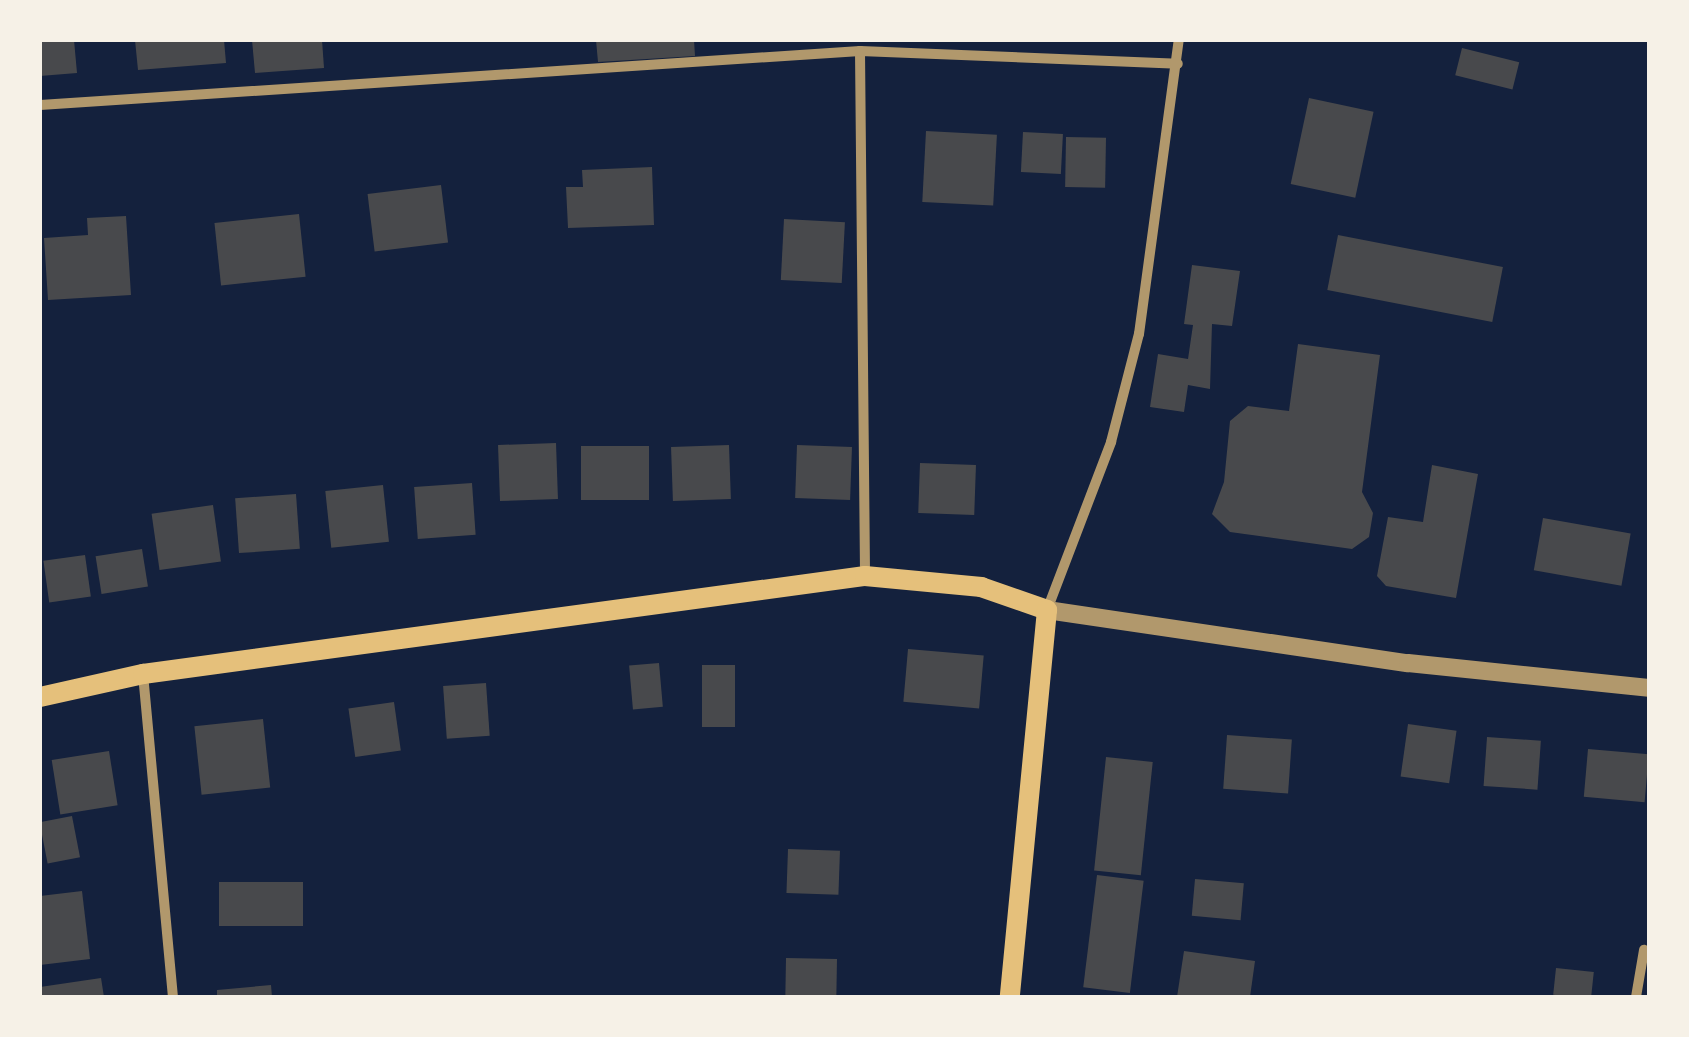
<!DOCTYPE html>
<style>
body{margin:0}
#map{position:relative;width:1689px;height:1037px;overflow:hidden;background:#14213d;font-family:"Noto Sans",sans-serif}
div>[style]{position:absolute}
.building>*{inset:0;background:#48494c;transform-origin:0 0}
.minor>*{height:10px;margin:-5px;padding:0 5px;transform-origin:5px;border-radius:5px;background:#b1986c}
.tertiary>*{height:18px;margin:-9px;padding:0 9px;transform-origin:9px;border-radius:9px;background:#b1986c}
.secondary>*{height:20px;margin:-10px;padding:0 10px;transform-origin:10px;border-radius:10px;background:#e5c07b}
span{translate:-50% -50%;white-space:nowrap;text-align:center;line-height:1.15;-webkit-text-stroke:9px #f6f1e7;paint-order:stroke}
.frame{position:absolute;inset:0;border:42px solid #f6f1e7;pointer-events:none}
</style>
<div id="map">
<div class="building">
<i style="clip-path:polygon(40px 40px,74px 40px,77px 73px,40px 76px)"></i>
<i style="clip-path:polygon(135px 40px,224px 40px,226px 63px,138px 70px)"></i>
<i style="clip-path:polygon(252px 40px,322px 40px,324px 68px,255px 73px)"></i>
<i style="clip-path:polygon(596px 40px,694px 40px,695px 56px,598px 62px)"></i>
<i style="left:1462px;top:48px;width:59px;height:28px;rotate:14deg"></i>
<i style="left:1309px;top:98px;width:66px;height:88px;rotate:12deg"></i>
<i style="left:926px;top:131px;width:71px;height:71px;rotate:3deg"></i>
<i style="left:1023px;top:132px;width:40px;height:40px;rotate:3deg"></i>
<i style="left:1066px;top:137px;width:40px;height:50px;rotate:1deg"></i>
<i style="clip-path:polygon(652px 167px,654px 225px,568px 228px,566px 187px,583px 187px,582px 170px)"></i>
<i style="left:441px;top:185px;width:58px;height:74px;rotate:83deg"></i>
<i style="left:299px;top:214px;width:63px;height:85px;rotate:84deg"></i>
<i style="clip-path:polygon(126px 216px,131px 295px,48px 300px,44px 238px,88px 235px,87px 218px)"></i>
<i style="left:784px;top:219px;width:61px;height:61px;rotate:3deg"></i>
<i style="left:1338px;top:235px;width:168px;height:56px;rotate:11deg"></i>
<i style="clip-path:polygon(1192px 265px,1240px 271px,1232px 326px,1212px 324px,1210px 389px,1188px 385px,1184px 412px,1150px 407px,1158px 354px,1188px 359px,1193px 325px,1184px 324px)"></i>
<i style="clip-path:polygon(1298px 344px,1380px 355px,1362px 492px,1373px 513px,1369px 537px,1352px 549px,1230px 532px,1212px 514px,1224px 482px,1230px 421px,1248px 406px,1289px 411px)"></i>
<i style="left:556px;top:443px;width:56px;height:58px;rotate:88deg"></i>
<i style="left:729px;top:445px;width:54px;height:58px;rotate:88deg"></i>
<i style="left:797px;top:445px;width:55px;height:53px;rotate:2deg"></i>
<i style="left:581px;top:446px;width:68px;height:54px"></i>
<i style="left:920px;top:463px;width:56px;height:50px;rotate:2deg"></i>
<i style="clip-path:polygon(1432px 465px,1478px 474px,1456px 598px,1386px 586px,1377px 576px,1388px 517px,1423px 522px)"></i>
<i style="left:472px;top:483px;width:52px;height:58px;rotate:86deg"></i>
<i style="left:383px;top:485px;width:57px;height:58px;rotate:84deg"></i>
<i style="left:296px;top:494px;width:55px;height:61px;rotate:86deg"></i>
<i style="left:213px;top:505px;width:57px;height:62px;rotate:82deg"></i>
<i style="left:1543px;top:518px;width:89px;height:53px;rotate:10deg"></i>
<i style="left:142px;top:549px;width:38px;height:47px;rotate:81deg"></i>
<i style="left:85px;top:555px;width:42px;height:42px;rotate:82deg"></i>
<i style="left:908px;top:649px;width:76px;height:53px;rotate:5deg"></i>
<i style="left:659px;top:663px;width:44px;height:30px;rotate:85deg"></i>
<i style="left:735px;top:665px;width:62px;height:33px;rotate:90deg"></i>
<i style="left:486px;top:683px;width:53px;height:43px;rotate:86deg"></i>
<i style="left:394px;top:702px;width:49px;height:46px;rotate:82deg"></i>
<i style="left:263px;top:719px;width:69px;height:69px;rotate:84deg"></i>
<i style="left:1408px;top:724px;width:49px;height:53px;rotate:8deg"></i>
<i style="left:1227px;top:735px;width:65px;height:54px;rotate:4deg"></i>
<i style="left:1487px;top:737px;width:54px;height:49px;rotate:4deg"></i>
<i style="left:1588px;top:749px;width:61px;height:48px;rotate:5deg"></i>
<i style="left:109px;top:751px;width:55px;height:58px;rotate:81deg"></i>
<i style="left:1106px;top:757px;width:47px;height:114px;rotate:6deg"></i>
<i style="left:72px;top:816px;width:42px;height:33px;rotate:79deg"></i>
<i style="left:788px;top:849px;width:52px;height:44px;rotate:2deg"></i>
<i style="left:1097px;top:875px;width:47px;height:113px;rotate:7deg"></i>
<i style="left:1195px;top:879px;width:49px;height:37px;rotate:5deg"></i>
<i style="left:303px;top:882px;width:44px;height:84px;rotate:90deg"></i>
<i style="clip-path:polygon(82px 891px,90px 959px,40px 965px,40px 896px)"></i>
<i style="clip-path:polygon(1184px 951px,1255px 961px,1250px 997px,1177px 997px)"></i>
<i style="left:786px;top:958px;width:51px;height:39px;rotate:1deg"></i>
<i style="left:1556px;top:968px;width:38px;height:27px;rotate:6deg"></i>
<i style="clip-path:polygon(101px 978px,104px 997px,40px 997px,40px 987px)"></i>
<i style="clip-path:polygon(271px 985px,272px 997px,217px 997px,217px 990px)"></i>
</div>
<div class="minor">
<i style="left:860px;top:51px;width:525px;rotate:89.45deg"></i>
<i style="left:40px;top:105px;width:822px;rotate:-3.77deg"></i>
<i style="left:860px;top:51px;width:318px;rotate:2.3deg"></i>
<i style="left:1047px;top:610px;width:180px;rotate:-69.1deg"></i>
<i style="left:1111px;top:442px;width:112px;rotate:-75.5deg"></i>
<i style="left:1139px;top:334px;width:297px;rotate:-82.3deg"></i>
<i style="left:143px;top:674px;width:324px;rotate:84.7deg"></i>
<i style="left:1636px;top:997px;width:48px;rotate:-80.3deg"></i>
</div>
<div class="tertiary">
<i style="left:1047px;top:610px;width:365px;rotate:8.4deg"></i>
<i style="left:1408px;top:663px;width:242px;rotate:5.9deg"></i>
</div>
<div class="secondary">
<i style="left:40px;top:697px;width:106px;rotate:-12.6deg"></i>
<i style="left:143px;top:674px;width:729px;rotate:-7.73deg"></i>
<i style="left:865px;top:576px;width:117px;rotate:5.4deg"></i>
<i style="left:981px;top:587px;width:70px;rotate:19.2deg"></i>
<i style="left:1047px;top:610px;width:389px;rotate:95.5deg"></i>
</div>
<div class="frame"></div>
</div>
